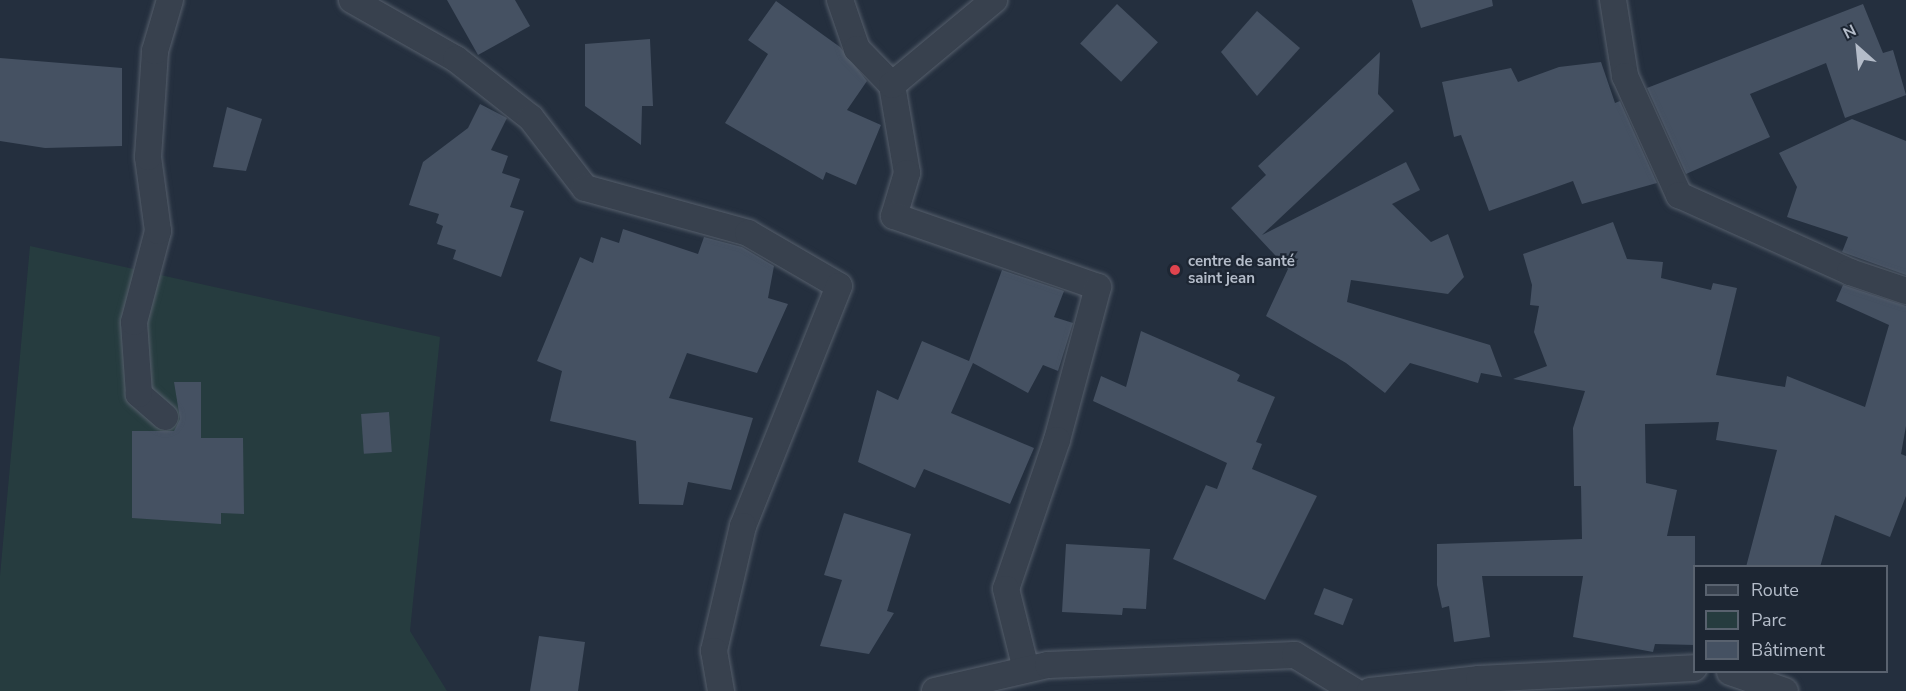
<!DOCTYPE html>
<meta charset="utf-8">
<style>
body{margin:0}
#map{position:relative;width:1906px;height:691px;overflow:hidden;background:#242f3e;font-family:"Nunito Sans",sans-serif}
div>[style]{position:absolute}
.green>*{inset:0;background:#263c3f}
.building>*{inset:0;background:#455162;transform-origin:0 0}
.roads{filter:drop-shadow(0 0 2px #565f6c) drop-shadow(0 0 2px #565f6c)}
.minor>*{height:26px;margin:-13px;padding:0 13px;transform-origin:13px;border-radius:13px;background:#38414e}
.dots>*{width:16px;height:16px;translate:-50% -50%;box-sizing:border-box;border:3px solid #1d2633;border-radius:50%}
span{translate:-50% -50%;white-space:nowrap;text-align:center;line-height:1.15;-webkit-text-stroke:4.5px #1d2633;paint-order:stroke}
.poi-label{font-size:15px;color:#b4bcc9;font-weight:700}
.left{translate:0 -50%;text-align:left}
.legend{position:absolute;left:1693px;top:565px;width:195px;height:108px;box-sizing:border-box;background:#1d2633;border:2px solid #59626f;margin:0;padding:8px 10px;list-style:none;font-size:18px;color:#b4bcc9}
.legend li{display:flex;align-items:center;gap:12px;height:30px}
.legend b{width:30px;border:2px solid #59626f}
.north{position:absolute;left:1828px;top:18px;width:60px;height:60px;-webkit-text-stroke:4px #1d2633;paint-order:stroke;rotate:333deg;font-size:16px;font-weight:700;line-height:24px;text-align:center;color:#b4bcc9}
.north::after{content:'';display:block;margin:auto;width:21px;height:27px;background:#b4bcc9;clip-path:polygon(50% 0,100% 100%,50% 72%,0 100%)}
</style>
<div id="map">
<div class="green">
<i style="clip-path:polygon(30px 246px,440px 337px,410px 631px,447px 691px,0 691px,0 576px)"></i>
</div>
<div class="building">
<i style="clip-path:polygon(447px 0,515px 0,530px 26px,478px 55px)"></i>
<i style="clip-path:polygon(1412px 0,1492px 0,1493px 6px,1421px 28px)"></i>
<i style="clip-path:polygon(776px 1px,840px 47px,867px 81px,847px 110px,881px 125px,856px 185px,826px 172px,823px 180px,725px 123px,768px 54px,748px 40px)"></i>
<i style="left:1117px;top:4px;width:56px;height:54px;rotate:43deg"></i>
<i style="clip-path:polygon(1863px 4px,1883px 53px,1893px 50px,1906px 95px,1845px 118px,1826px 63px,1750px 94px,1770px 137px,1686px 174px,1647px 88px)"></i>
<i style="clip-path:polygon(1257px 11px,1300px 48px,1257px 96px,1221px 52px)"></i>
<i style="clip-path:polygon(650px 39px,653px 106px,642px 106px,641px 145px,585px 106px,585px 44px)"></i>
<i style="clip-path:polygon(1380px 52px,1378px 94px,1394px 111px,1262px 235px,1406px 162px,1420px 190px,1392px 204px,1431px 242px,1448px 234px,1464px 277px,1448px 294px,1351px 280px,1347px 302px,1490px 345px,1502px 377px,1481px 373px,1478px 383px,1410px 363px,1385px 393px,1346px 363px,1266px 316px,1288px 269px,1231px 208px,1266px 175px,1258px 166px)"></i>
<i style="clip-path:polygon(0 58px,122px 68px,122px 146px,45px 148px,0 141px)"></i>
<i style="clip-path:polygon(1601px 62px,1615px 103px,1620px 101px,1657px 183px,1582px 204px,1573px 181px,1489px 211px,1461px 135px,1454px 137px,1442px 82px,1511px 68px,1518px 82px,1559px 67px)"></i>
<i style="clip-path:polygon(480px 104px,507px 118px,491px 150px,508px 156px,502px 173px,520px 179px,510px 207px,524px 211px,501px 277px,453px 259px,456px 250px,437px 244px,443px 226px,436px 223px,439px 214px,409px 205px,423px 162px,468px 128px)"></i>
<i style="clip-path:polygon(227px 107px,262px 119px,246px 171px,213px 167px)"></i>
<i style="clip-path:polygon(1852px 119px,1906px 141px,1906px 275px,1842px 252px,1848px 237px,1787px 217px,1797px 187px,1779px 153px)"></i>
<i style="clip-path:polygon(1613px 222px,1627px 259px,1663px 262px,1661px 278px,1711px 290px,1713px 283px,1737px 288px,1716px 375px,1785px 387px,1787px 376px,1865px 407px,1889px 325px,1836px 301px,1843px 285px,1906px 306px,1906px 426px,1901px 454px,1906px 456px,1906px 496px,1890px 537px,1835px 515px,1820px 567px,1746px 567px,1777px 450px,1716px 440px,1719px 422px,1645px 424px,1646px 483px,1677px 490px,1667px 536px,1695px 536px,1695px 645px,1655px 644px,1653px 652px,1573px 637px,1583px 576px,1482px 576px,1490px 637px,1454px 642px,1449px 606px,1442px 608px,1437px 585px,1437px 544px,1582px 539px,1581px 486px,1574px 486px,1573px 428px,1585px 391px,1513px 379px,1547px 366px,1534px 332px,1539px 306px,1530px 305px,1532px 285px,1523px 254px)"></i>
<i style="clip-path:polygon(623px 229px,698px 254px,704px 237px,742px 247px,774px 266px,768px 298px,788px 304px,757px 373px,687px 353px,669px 398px,753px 418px,731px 490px,688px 482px,683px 505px,639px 504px,636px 441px,550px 421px,562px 371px,537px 361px,580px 257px,593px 263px,601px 237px,619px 243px)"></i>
<i style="clip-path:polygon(1002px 270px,1064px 291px,1054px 317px,1073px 323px,1058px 371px,1043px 365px,1028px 393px,973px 363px,951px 413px,1034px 448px,1010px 504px,924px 469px,915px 488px,858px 462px,877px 390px,898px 400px,922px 341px,969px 361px)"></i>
<i style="clip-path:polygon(1141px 331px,1235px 372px,1240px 375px,1237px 381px,1275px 397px,1256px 442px,1262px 444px,1252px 469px,1317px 496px,1265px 600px,1173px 559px,1206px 485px,1217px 489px,1227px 463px,1093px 401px,1101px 376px,1126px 387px)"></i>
<i style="clip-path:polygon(174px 382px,201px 382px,201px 438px,243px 438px,244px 514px,221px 513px,221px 524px,132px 518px,132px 431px,174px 431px,180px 419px)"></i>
<i style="left:389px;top:412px;width:40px;height:28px;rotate:86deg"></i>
<i style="clip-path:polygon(844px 513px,911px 534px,887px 611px,894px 613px,869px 654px,820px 646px,842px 580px,824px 575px)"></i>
<i style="clip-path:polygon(1066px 544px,1150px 549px,1146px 609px,1123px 608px,1122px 615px,1062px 612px)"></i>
<i style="left:1324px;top:588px;width:31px;height:28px;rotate:21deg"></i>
<i style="clip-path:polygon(539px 636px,585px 642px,578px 691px,530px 691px)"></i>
</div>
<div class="roads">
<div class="minor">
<i style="left:352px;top:0;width:120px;rotate:29.6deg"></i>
<i style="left:456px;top:59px;width:95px;rotate:38.2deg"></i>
<i style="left:531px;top:118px;width:88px;rotate:52.4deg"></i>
<i style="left:585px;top:188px;width:169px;rotate:15.4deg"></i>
<i style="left:748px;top:233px;width:105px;rotate:30.2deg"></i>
<i style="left:839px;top:286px;width:258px;rotate:111.8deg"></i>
<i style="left:743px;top:526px;width:128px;rotate:103.1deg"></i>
<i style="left:714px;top:651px;width:41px;rotate:80.1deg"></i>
<i style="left:840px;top:0;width:52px;rotate:70.9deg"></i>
<i style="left:857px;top:49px;width:50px;rotate:45.8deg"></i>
<i style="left:892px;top:85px;width:89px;rotate:80.3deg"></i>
<i style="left:907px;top:173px;width:45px;rotate:106.8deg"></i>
<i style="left:894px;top:216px;width:216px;rotate:19.2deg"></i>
<i style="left:1098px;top:287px;width:158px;rotate:105deg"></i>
<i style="left:1057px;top:440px;width:157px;rotate:108.9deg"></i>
<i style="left:1006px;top:589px;width:82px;rotate:76deg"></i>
<i style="left:1613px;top:0;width:77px;rotate:81deg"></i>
<i style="left:1625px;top:76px;width:131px;rotate:65.6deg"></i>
<i style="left:1679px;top:195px;width:188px;rotate:24.2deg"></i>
<i style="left:1850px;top:272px;width:59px;rotate:18.7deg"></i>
<i style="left:892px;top:85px;width:133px;rotate:-39.8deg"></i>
<i style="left:165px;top:417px;width:35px;rotate:-139deg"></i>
<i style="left:139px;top:394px;width:72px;rotate:-94deg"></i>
<i style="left:134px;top:322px;width:94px;rotate:-75.2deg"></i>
<i style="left:158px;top:231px;width:75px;rotate:-97.7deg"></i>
<i style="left:148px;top:157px;width:106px;rotate:-86.2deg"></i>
<i style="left:155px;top:51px;width:53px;rotate:-73.6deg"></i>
<i style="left:1730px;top:672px;width:58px;rotate:19.1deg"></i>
<i style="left:935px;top:691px;width:116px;rotate:-13deg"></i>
<i style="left:1048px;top:665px;width:247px;rotate:-2.3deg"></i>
<i style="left:1295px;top:655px;width:69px;rotate:31.4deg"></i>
<i style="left:1370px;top:691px;width:110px;rotate:-6.3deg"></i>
<i style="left:1479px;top:679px;width:215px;rotate:-2.9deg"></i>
</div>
</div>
<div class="dots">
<i style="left:1175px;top:270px;background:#e0444e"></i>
</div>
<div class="poi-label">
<span class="left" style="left:1188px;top:270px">centre de santé<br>saint jean</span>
</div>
<ul class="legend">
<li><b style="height:8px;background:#38414e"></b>Route</li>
<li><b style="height:16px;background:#263c3f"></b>Parc</li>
<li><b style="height:16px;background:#455162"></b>Bâtiment</li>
</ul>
<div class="north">N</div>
</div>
